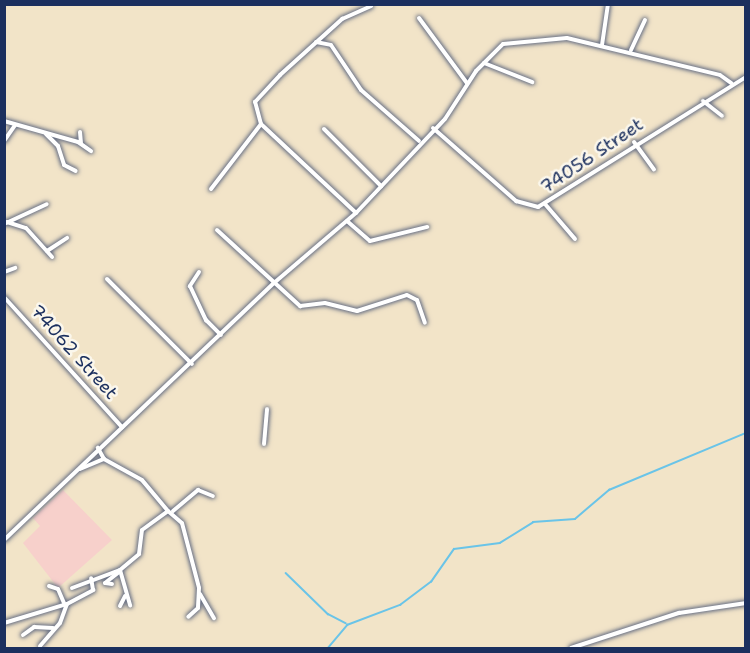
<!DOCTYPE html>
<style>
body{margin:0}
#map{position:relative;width:750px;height:653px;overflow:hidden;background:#f2e4c8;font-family:"Shantell Sans",sans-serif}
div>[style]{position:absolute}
.built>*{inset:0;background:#f7d0cb}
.stream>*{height:1.5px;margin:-0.75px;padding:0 0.75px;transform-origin:0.75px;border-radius:0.75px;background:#6ac4e8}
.roads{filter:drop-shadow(0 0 2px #666e83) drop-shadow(0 0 2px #666e83)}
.minor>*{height:4px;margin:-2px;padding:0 2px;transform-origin:2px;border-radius:2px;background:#fff}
span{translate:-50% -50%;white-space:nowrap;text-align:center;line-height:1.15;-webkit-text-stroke:5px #fbf7ec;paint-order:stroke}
.street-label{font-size:18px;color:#1b2f5e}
.frame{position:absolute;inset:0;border:6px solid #1b2f5e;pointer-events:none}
</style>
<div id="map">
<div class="built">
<i style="clip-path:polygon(63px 490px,112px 540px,58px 588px,23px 543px,40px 526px,33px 518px)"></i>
</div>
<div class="stream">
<i style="left:286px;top:573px;width:59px;rotate:44.3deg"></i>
<i style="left:328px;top:614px;width:20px;rotate:27deg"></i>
<i style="left:328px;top:648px;width:30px;rotate:-50deg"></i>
<i style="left:347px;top:625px;width:57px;rotate:-20.7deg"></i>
<i style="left:400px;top:605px;width:39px;rotate:-37deg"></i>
<i style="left:431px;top:582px;width:40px;rotate:-55.1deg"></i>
<i style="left:454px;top:549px;width:46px;rotate:-7.4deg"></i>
<i style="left:500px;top:543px;width:39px;rotate:-32deg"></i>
<i style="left:533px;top:522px;width:42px;rotate:-4.1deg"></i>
<i style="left:575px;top:519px;width:45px;rotate:-40.5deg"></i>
<i style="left:609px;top:490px;width:148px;rotate:-22.6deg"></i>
</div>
<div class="roads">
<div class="minor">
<i style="left:419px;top:18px;width:81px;rotate:53.6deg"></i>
<i style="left:316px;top:42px;width:15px;rotate:11deg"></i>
<i style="left:331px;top:45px;width:54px;rotate:56.3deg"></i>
<i style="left:361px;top:90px;width:77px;rotate:41.3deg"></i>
<i style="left:602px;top:45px;width:41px;rotate:-81.7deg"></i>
<i style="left:631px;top:50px;width:33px;rotate:-65deg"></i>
<i style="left:484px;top:63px;width:52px;rotate:21.6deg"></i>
<i style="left:703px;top:101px;width:24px;rotate:38deg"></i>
<i style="left:4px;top:121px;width:77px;rotate:15.8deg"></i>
<i style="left:78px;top:142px;width:16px;rotate:35deg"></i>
<i style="left:261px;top:124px;width:23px;rotate:-105deg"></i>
<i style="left:255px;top:102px;width:37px;rotate:-47deg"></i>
<i style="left:280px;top:75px;width:84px;rotate:-42.1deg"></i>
<i style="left:342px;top:19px;width:32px;rotate:-24deg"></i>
<i style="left:261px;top:124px;width:130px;rotate:43.1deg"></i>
<i style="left:433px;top:128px;width:111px;rotate:41.3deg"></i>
<i style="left:516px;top:201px;width:23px;rotate:15deg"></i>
<i style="left:538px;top:207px;width:245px;rotate:-32deg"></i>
<i style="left:324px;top:129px;width:81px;rotate:45deg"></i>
<i style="left:80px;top:132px;width:11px;rotate:85deg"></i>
<i style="left:46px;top:134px;width:17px;rotate:45deg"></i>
<i style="left:58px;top:146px;width:20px;rotate:72deg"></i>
<i style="left:64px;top:165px;width:13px;rotate:27deg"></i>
<i style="left:4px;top:141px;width:19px;rotate:-55deg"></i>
<i style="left:634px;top:142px;width:34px;rotate:54deg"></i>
<i style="left:211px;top:189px;width:82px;rotate:-52.4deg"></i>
<i style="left:545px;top:204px;width:46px;rotate:49.4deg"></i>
<i style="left:347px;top:221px;width:30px;rotate:41deg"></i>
<i style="left:370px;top:241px;width:59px;rotate:-13.8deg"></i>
<i style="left:7px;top:222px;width:20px;rotate:18deg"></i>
<i style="left:26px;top:228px;width:39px;rotate:48deg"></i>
<i style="left:4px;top:224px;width:47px;rotate:-24.9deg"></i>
<i style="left:217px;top:230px;width:113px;rotate:42.5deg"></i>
<i style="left:300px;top:306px;width:25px;rotate:-7deg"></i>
<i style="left:325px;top:303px;width:33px;rotate:14deg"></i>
<i style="left:357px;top:311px;width:52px;rotate:-17.7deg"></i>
<i style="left:407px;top:295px;width:11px;rotate:27deg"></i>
<i style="left:417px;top:300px;width:24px;rotate:71deg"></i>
<i style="left:47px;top:251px;width:24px;rotate:-33deg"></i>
<i style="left:4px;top:272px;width:12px;rotate:-20deg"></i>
<i style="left:199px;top:272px;width:17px;rotate:123deg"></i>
<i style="left:190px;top:286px;width:38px;rotate:65deg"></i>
<i style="left:206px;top:320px;width:21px;rotate:45deg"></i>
<i style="left:107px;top:279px;width:120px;rotate:45deg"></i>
<i style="left:4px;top:297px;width:176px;rotate:47.8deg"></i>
<i style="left:264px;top:444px;width:35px;rotate:-85deg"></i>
<i style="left:80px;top:469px;width:26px;rotate:-23deg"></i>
<i style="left:168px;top:511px;width:18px;rotate:41deg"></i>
<i style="left:182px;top:523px;width:67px;rotate:75.3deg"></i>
<i style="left:199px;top:588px;width:20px;rotate:93deg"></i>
<i style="left:198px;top:608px;width:13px;rotate:138deg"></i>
<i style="left:173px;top:511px;width:33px;rotate:-40deg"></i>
<i style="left:198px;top:490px;width:16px;rotate:22deg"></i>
<i style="left:4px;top:540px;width:373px;rotate:-43.6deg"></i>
<i style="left:274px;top:283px;width:108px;rotate:-40.5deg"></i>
<i style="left:356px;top:213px;width:129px;rotate:-46.6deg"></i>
<i style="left:445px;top:119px;width:57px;rotate:-57.1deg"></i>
<i style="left:476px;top:71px;width:38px;rotate:-45deg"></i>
<i style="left:503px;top:44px;width:64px;rotate:-5.4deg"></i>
<i style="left:567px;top:38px;width:157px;rotate:13.6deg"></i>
<i style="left:720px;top:75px;width:14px;rotate:36deg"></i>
<i style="left:120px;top:570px;width:37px;rotate:74deg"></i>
<i style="left:112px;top:584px;width:7px;rotate:-172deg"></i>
<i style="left:105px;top:583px;width:18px;rotate:-38deg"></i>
<i style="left:49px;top:586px;width:9px;rotate:18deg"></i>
<i style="left:58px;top:589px;width:15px;rotate:67deg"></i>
<i style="left:72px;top:588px;width:51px;rotate:-20.6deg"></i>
<i style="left:120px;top:570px;width:25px;rotate:-40deg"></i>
<i style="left:139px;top:554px;width:24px;rotate:-83deg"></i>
<i style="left:142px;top:530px;width:32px;rotate:-36deg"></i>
<i style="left:168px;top:511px;width:40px;rotate:-130deg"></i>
<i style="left:142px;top:480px;width:43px;rotate:-151.1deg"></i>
<i style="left:104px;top:459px;width:13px;rotate:-119deg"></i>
<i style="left:200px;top:594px;width:28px;rotate:60deg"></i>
<i style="left:120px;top:606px;width:11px;rotate:-63deg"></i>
<i style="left:4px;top:623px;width:66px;rotate:-16.8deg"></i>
<i style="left:23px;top:635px;width:14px;rotate:-36deg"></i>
<i style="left:34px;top:627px;width:19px;rotate:3deg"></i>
<i style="left:40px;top:646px;width:30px;rotate:-49deg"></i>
<i style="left:60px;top:623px;width:20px;rotate:-70deg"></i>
<i style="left:67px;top:604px;width:30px;rotate:-28deg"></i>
<i style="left:93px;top:590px;width:12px;rotate:-99deg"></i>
<i style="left:571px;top:648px;width:114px;rotate:-18deg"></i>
<i style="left:679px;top:613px;width:68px;rotate:-8.5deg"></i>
</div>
</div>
<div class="street-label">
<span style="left:592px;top:156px;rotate:-34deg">74056 Street</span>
<span style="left:74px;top:352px;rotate:48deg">74062 Street</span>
</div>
<div class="frame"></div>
</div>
